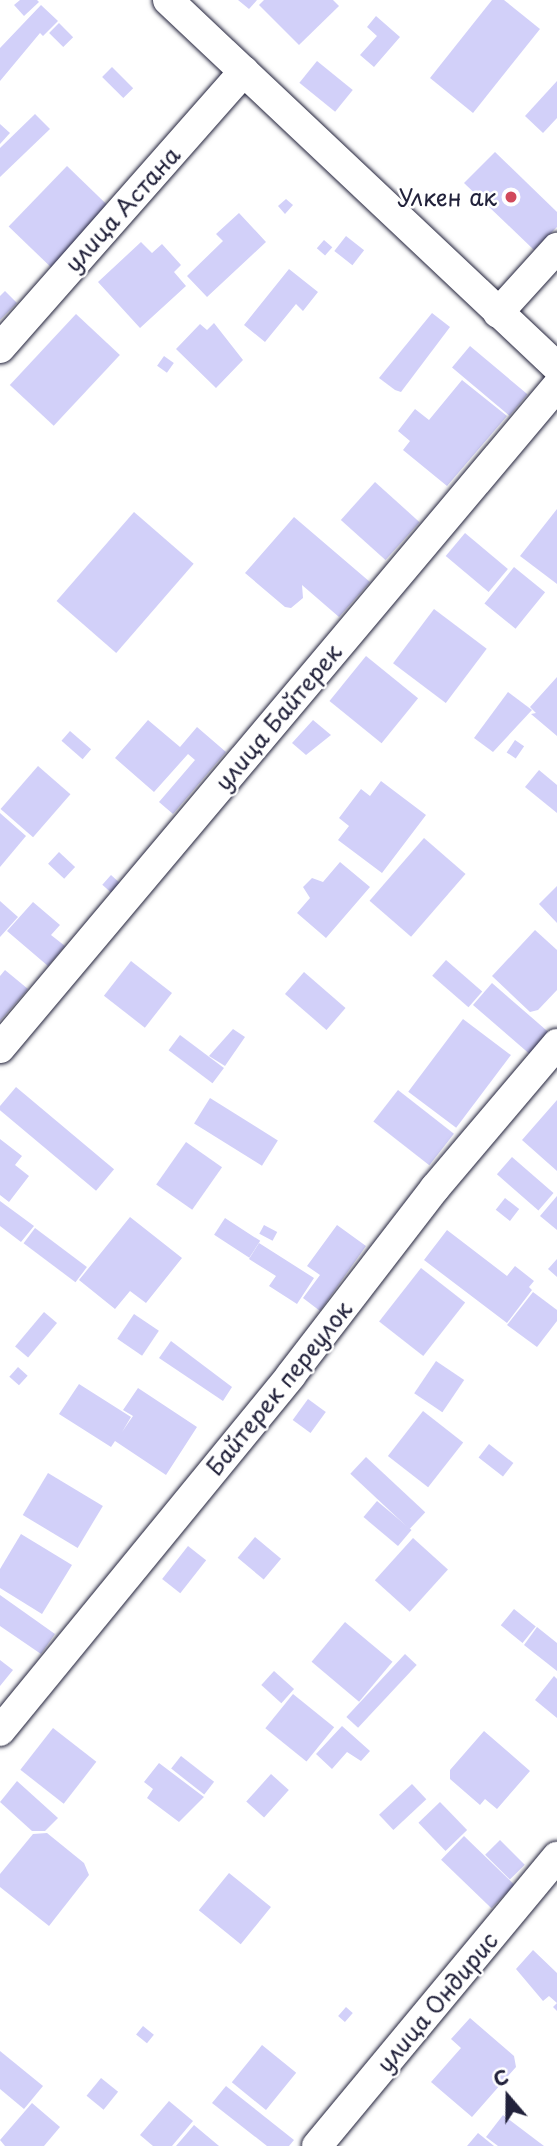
<!DOCTYPE html>
<meta charset="utf-8">
<style>
body{margin:0}
#map{position:relative;width:557px;height:2146px;overflow:hidden;background:#fff;font-family:"Playpen Sans",sans-serif}
div>[style]{position:absolute}
.building>*{inset:0;background:#d2d0f9;transform-origin:0 0}
.roads{filter:drop-shadow(0 0 2px #22223b) drop-shadow(0 0 2px #22223b)}
.minor>*{height:30px;margin:-15px;padding:0 15px;transform-origin:15px;border-radius:15px;background:#fff}
.dots>*{width:19px;height:19px;translate:-50% -50%;box-sizing:border-box;border:4px solid #fff;border-radius:50%}
span{translate:-50% -50%;white-space:nowrap;text-align:center;line-height:1.15;-webkit-text-stroke:5px #fff;paint-order:stroke}
.poi-label{font-size:23px;color:#22223b}
.right{translate:-100% -50%;text-align:right}
.street-label{font-size:23px;color:#22223b}
.north{position:absolute;left:473px;top:2062px;width:70px;height:70px;-webkit-text-stroke:5px #fff;paint-order:stroke;rotate:340deg;font-size:19px;font-weight:700;line-height:28px;text-align:center;color:#22223b}
.north::after{content:'';display:block;margin:auto;width:24px;height:32px;background:#22223b;clip-path:polygon(50% 0,100% 100%,50% 72%,0 100%)}
</style>
<div id="map">
<div class="building">
<i style="clip-path:polygon(20px 0,37px 0,39px 2px,24px 16px,14px 5px)"></i>
<i style="clip-path:polygon(238px 0,257px 0,249px 9px)"></i>
<i style="clip-path:polygon(264px 0,333px 0,339px 6px,299px 45px,259px 5px)"></i>
<i style="clip-path:polygon(492px 0,504px 0,540px 29px,473px 113px,430px 78px)"></i>
<i style="clip-path:polygon(41px 5px,58px 21px,43px 36px,40px 33px,0 81px,0 48px)"></i>
<i style="clip-path:polygon(376px 16px,400px 37px,374px 67px,360px 55px,377px 36px,367px 27px)"></i>
<i style="left:59px;top:23px;width:20px;height:14px;rotate:45deg"></i>
<i style="left:317px;top:61px;width:46px;height:28px;rotate:39deg"></i>
<i style="left:112px;top:67px;width:30px;height:14px;rotate:45deg"></i>
<i style="clip-path:polygon(557px 81px,557px 118px,543px 133px,525px 116px)"></i>
<i style="clip-path:polygon(35px 114px,50px 129px,0 177px,0 148px)"></i>
<i style="clip-path:polygon(0 124px,10px 133px,0 144px)"></i>
<i style="clip-path:polygon(495px 152px,557px 212px,557px 227px,534px 250px,464px 183px)"></i>
<i style="left:67px;top:166px;width:60px;height:84px;rotate:44deg"></i>
<i style="clip-path:polygon(286px 199px,293px 205px,285px 214px,278px 206px)"></i>
<i style="clip-path:polygon(239px 213px,266px 242px,207px 297px,187px 276px,223px 241px,216px 234px)"></i>
<i style="left:346px;top:236px;width:23px;height:19px;rotate:38deg"></i>
<i style="left:324px;top:240px;width:11px;height:11px;rotate:41deg"></i>
<i style="clip-path:polygon(141px 242px,152px 253px,162px 244px,181px 265px,174px 272px,186px 286px,140px 328px,98px 282px)"></i>
<i style="clip-path:polygon(289px 269px,318px 292px,303px 311px,296px 304px,265px 342px,244px 325px)"></i>
<i style="clip-path:polygon(5px 291px,17px 303px,0 320px,0 296px)"></i>
<i style="clip-path:polygon(432px 313px,450px 327px,401px 392px,395px 390px,379px 378px)"></i>
<i style="left:76px;top:314px;width:60px;height:97px;rotate:43deg"></i>
<i style="clip-path:polygon(214px 323px,243px 360px,216px 388px,176px 349px,200px 324px,207px 330px)"></i>
<i style="left:470px;top:346px;width:75px;height:28px;rotate:40deg"></i>
<i style="left:164px;top:356px;width:12px;height:12px;rotate:35deg"></i>
<i style="clip-path:polygon(462px 380px,507px 416px,447px 486px,403px 450px,410px 441px,398px 431px,415px 409px,429px 420px)"></i>
<i style="left:375px;top:482px;width:60px;height:51px;rotate:42deg"></i>
<i style="clip-path:polygon(557px 509px,557px 584px,520px 556px)"></i>
<i style="left:134px;top:512px;width:79px;height:118px;rotate:41deg"></i>
<i style="clip-path:polygon(294px 517px,370px 582px,339px 617px,302px 585px,303px 598px,291px 608px,285px 607px,245px 573px)"></i>
<i style="left:465px;top:533px;width:56px;height:30px;rotate:40deg"></i>
<i style="left:514px;top:567px;width:40px;height:47px;rotate:39deg"></i>
<i style="left:434px;top:609px;width:66px;height:68px;rotate:37deg"></i>
<i style="left:366px;top:656px;width:67px;height:58px;rotate:39deg"></i>
<i style="clip-path:polygon(557px 677px,557px 736px,531px 714px,536px 713px,530px 707px)"></i>
<i style="clip-path:polygon(508px 692px,532px 710px,493px 752px,474px 738px)"></i>
<i style="clip-path:polygon(148px 720px,180px 747px,197px 727px,226px 752px,173px 814px,159px 802px,195px 760px,188px 754px,154px 792px,115px 758px)"></i>
<i style="clip-path:polygon(313px 720px,331px 735px,306px 755px,292px 743px)"></i>
<i style="left:70px;top:731px;width:28px;height:13px;rotate:41deg"></i>
<i style="left:515px;top:740px;width:11px;height:15px;rotate:34deg"></i>
<i style="left:38px;top:766px;width:43px;height:57px;rotate:41deg"></i>
<i style="clip-path:polygon(539px 770px,557px 785px,557px 813px,525px 787px)"></i>
<i style="clip-path:polygon(381px 781px,426px 815px,382px 873px,338px 840px,349px 826px,339px 818px,361px 789px,370px 796px)"></i>
<i style="clip-path:polygon(0 813px,26px 836px,0 867px)"></i>
<i style="left:424px;top:838px;width:55px;height:83px;rotate:41deg"></i>
<i style="left:59px;top:852px;width:22px;height:16px;rotate:43deg"></i>
<i style="clip-path:polygon(340px 862px,370px 887px,326px 938px,297px 913px,310px 898px,303px 887px,312px 878px,323px 882px)"></i>
<i style="left:111px;top:875px;width:12px;height:13px;rotate:42deg"></i>
<i style="clip-path:polygon(557px 886px,557px 923px,539px 904px)"></i>
<i style="clip-path:polygon(0 901px,18px 917px,0 937px)"></i>
<i style="clip-path:polygon(33px 902px,60px 925px,51px 935px,65px 946px,48px 966px,7px 931px)"></i>
<i style="clip-path:polygon(535px 930px,557px 950px,557px 990px,538px 1010px,530px 1012px,492px 976px)"></i>
<i style="left:446px;top:960px;width:48px;height:21px;rotate:41deg"></i>
<i style="left:131px;top:961px;width:52px;height:44px;rotate:38deg"></i>
<i style="clip-path:polygon(5px 970px,28px 989px,0 1021px,0 976px)"></i>
<i style="left:304px;top:972px;width:55px;height:29px;rotate:41deg"></i>
<i style="left:492px;top:983px;width:80px;height:29px;rotate:41deg"></i>
<i style="left:463px;top:1019px;width:60px;height:91px;rotate:37deg"></i>
<i style="clip-path:polygon(233px 1029px,245px 1037px,225px 1066px,209px 1056px)"></i>
<i style="left:180px;top:1035px;width:55px;height:19px;rotate:37deg"></i>
<i style="left:16px;top:1087px;width:128px;height:28px;rotate:40deg"></i>
<i style="left:398px;top:1090px;width:71px;height:40px;rotate:38deg"></i>
<i style="left:210px;top:1098px;width:80px;height:30px;rotate:32deg"></i>
<i style="clip-path:polygon(557px 1100px,557px 1171px,522px 1140px)"></i>
<i style="clip-path:polygon(0 1139px,22px 1156px,15px 1165px,29px 1176px,9px 1202px,0 1195px)"></i>
<i style="left:186px;top:1142px;width:44px;height:52px;rotate:35deg"></i>
<i style="left:512px;top:1157px;width:55px;height:23px;rotate:41deg"></i>
<i style="clip-path:polygon(557px 1196px,557px 1230px,540px 1216px)"></i>
<i style="left:505px;top:1198px;width:18px;height:15px;rotate:38deg"></i>
<i style="clip-path:polygon(0 1201px,34px 1226px,21px 1242px,0 1226px)"></i>
<i style="clip-path:polygon(130px 1217px,182px 1258px,146px 1303px,130px 1291px,115px 1309px,79px 1280px)"></i>
<i style="left:225px;top:1218px;width:42px;height:20px;rotate:33deg"></i>
<i style="left:264px;top:1225px;width:15px;height:10px;rotate:28deg"></i>
<i style="clip-path:polygon(337px 1225px,366px 1246px,320px 1311px,303px 1298px,320px 1275px,307px 1266px)"></i>
<i style="left:35px;top:1228px;width:65px;height:19px;rotate:37deg"></i>
<i style="clip-path:polygon(447px 1230px,507px 1276px,515px 1266px,534px 1281px,529px 1287px,532px 1290px,507px 1323px,424px 1260px)"></i>
<i style="clip-path:polygon(259px 1243px,314px 1278px,297px 1304px,269px 1286px,276px 1276px,249px 1259px)"></i>
<i style="clip-path:polygon(557px 1259px,557px 1277px,548px 1269px)"></i>
<i style="left:421px;top:1268px;width:56px;height:68px;rotate:38deg"></i>
<i style="clip-path:polygon(533px 1292px,557px 1310px,557px 1321px,537px 1347px,507px 1325px)"></i>
<i style="left:44px;top:1312px;width:17px;height:45px;rotate:40deg"></i>
<i style="left:134px;top:1314px;width:30px;height:30px;rotate:34deg"></i>
<i style="clip-path:polygon(171px 1341px,232px 1387px,223px 1401px,159px 1358px)"></i>
<i style="left:436px;top:1361px;width:34px;height:39px;rotate:34deg"></i>
<i style="left:18px;top:1367px;width:13px;height:13px;rotate:42deg"></i>
<i style="clip-path:polygon(79px 1384px,131px 1417px,122px 1432px,133px 1416px,123px 1410px,138px 1388px,197px 1427px,166px 1475px,115px 1441px,111px 1447px,59px 1414px)"></i>
<i style="left:308px;top:1399px;width:22px;height:26px;rotate:36deg"></i>
<i style="left:423px;top:1411px;width:51px;height:57px;rotate:38deg"></i>
<i style="left:489px;top:1444px;width:31px;height:17px;rotate:38deg"></i>
<i style="left:366px;top:1457px;width:81px;height:23px;rotate:43deg"></i>
<i style="left:48px;top:1473px;width:64px;height:49px;rotate:31deg"></i>
<i style="left:377px;top:1501px;width:45px;height:21px;rotate:40deg"></i>
<i style="clip-path:polygon(21px 1534px,72px 1565px,42px 1614px,0 1588px,0 1569px)"></i>
<i style="left:255px;top:1537px;width:34px;height:27px;rotate:40deg"></i>
<i style="left:413px;top:1538px;width:47px;height:57px;rotate:42deg"></i>
<i style="left:188px;top:1546px;width:23px;height:42px;rotate:38deg"></i>
<i style="clip-path:polygon(0 1595px,55px 1634px,41px 1654px,0 1626px)"></i>
<i style="left:514px;top:1609px;width:28px;height:21px;rotate:39deg"></i>
<i style="left:345px;top:1622px;width:62px;height:52px;rotate:40deg"></i>
<i style="clip-path:polygon(537px 1627px,557px 1643px,557px 1671px,524px 1645px)"></i>
<i style="left:405px;top:1654px;width:16px;height:86px;rotate:43deg"></i>
<i style="clip-path:polygon(0 1660px,13px 1670px,0 1686px)"></i>
<i style="left:274px;top:1671px;width:27px;height:19px;rotate:42deg"></i>
<i style="clip-path:polygon(554px 1676px,557px 1679px,557px 1718px,535px 1700px)"></i>
<i style="left:293px;top:1694px;width:53px;height:44px;rotate:39deg"></i>
<i style="clip-path:polygon(342px 1726px,370px 1751px,361px 1761px,347px 1752px,332px 1769px,316px 1754px)"></i>
<i style="left:53px;top:1728px;width:55px;height:53px;rotate:38deg"></i>
<i style="clip-path:polygon(484px 1731px,530px 1771px,497px 1809px,485px 1799px,480px 1805px,450px 1779px,450px 1770px)"></i>
<i style="left:181px;top:1756px;width:42px;height:16px;rotate:38deg"></i>
<i style="clip-path:polygon(159px 1763px,204px 1797px,179px 1822px,147px 1798px,153px 1789px,144px 1782px)"></i>
<i style="left:271px;top:1774px;width:24px;height:37px;rotate:42deg"></i>
<i style="clip-path:polygon(17px 1781px,58px 1818px,45px 1831px,32px 1831px,0 1802px)"></i>
<i style="left:412px;top:1784px;width:21px;height:45px;rotate:47deg"></i>
<i style="left:440px;top:1802px;width:39px;height:30px;rotate:46deg"></i>
<i style="clip-path:polygon(47px 1833px,84px 1863px,89px 1875px,49px 1926px,0 1887px,0 1874px,33px 1834px)"></i>
<i style="left:464px;top:1836px;width:70px;height:33px;rotate:44deg"></i>
<i style="left:500px;top:1840px;width:35px;height:21px;rotate:45deg"></i>
<i style="left:229px;top:1873px;width:54px;height:48px;rotate:39deg"></i>
<i style="clip-path:polygon(533px 1950px,557px 1973px,557px 2011px,553px 2007px,557px 2003px,549px 1996px,543px 2001px,516px 1969px)"></i>
<i style="left:346px;top:2007px;width:9px;height:12px;rotate:41deg"></i>
<i style="clip-path:polygon(470px 2018px,514px 2056px,516px 2067px,472px 2117px,431px 2082px,461px 2048px,451px 2039px)"></i>
<i style="left:143px;top:2026px;width:14px;height:11px;rotate:39deg"></i>
<i style="left:262px;top:2045px;width:44px;height:48px;rotate:39deg"></i>
<i style="clip-path:polygon(0 2051px,43px 2086px,24px 2109px,0 2089px)"></i>
<i style="left:101px;top:2078px;width:22px;height:23px;rotate:39deg"></i>
<i style="clip-path:polygon(226px 2086px,294px 2140px,289px 2146px,267px 2146px,212px 2103px)"></i>
<i style="clip-path:polygon(169px 2101px,193px 2121px,172px 2146px,153px 2146px,140px 2135px)"></i>
<i style="clip-path:polygon(32px 2103px,60px 2127px,44px 2146px,5px 2146px,0 2140px)"></i>
<i style="clip-path:polygon(503px 2115px,544px 2146px,498px 2146px,486px 2137px)"></i>
<i style="clip-path:polygon(194px 2125px,219px 2146px,176px 2146px)"></i>
<i style="clip-path:polygon(478px 2133px,494px 2146px,467px 2146px)"></i>
</div>
<div class="roads">
<div class="minor">
<i style="left:168px;top:0;width:535px;rotate:43.33deg"></i>
<i style="left:498px;top:313px;width:88px;rotate:-47.8deg"></i>
<i style="left:0;top:348px;width:369px;rotate:-48.6deg"></i>
<i style="left:0;top:1048px;width:865px;rotate:-49.92deg"></i>
<i style="left:0;top:1731px;width:460px;rotate:-50.7deg"></i>
<i style="left:291px;top:1375px;width:236px;rotate:-52.4deg"></i>
<i style="left:435px;top:1188px;width:189px;rotate:-49.7deg"></i>
<i style="left:317px;top:2146px;width:376px;rotate:-50.3deg"></i>
</div>
</div>
<div class="dots">
<i style="left:511px;top:197px;background:#d1495b"></i>
</div>
<div class="poi-label">
<span class="right" style="left:497px;top:197px">Улкен ак</span>
</div>
<div class="street-label">
<span style="left:122px;top:209px;rotate:-48deg">улица Астана</span>
<span style="left:278px;top:717px;rotate:-50deg">улица Байтерек</span>
<span style="left:279px;top:1388px;rotate:-51deg">Байтерек переулок</span>
<span style="left:437px;top:2002px;rotate:-50deg">улица Ондирис</span>
</div>
<div class="north">С</div>
</div>
